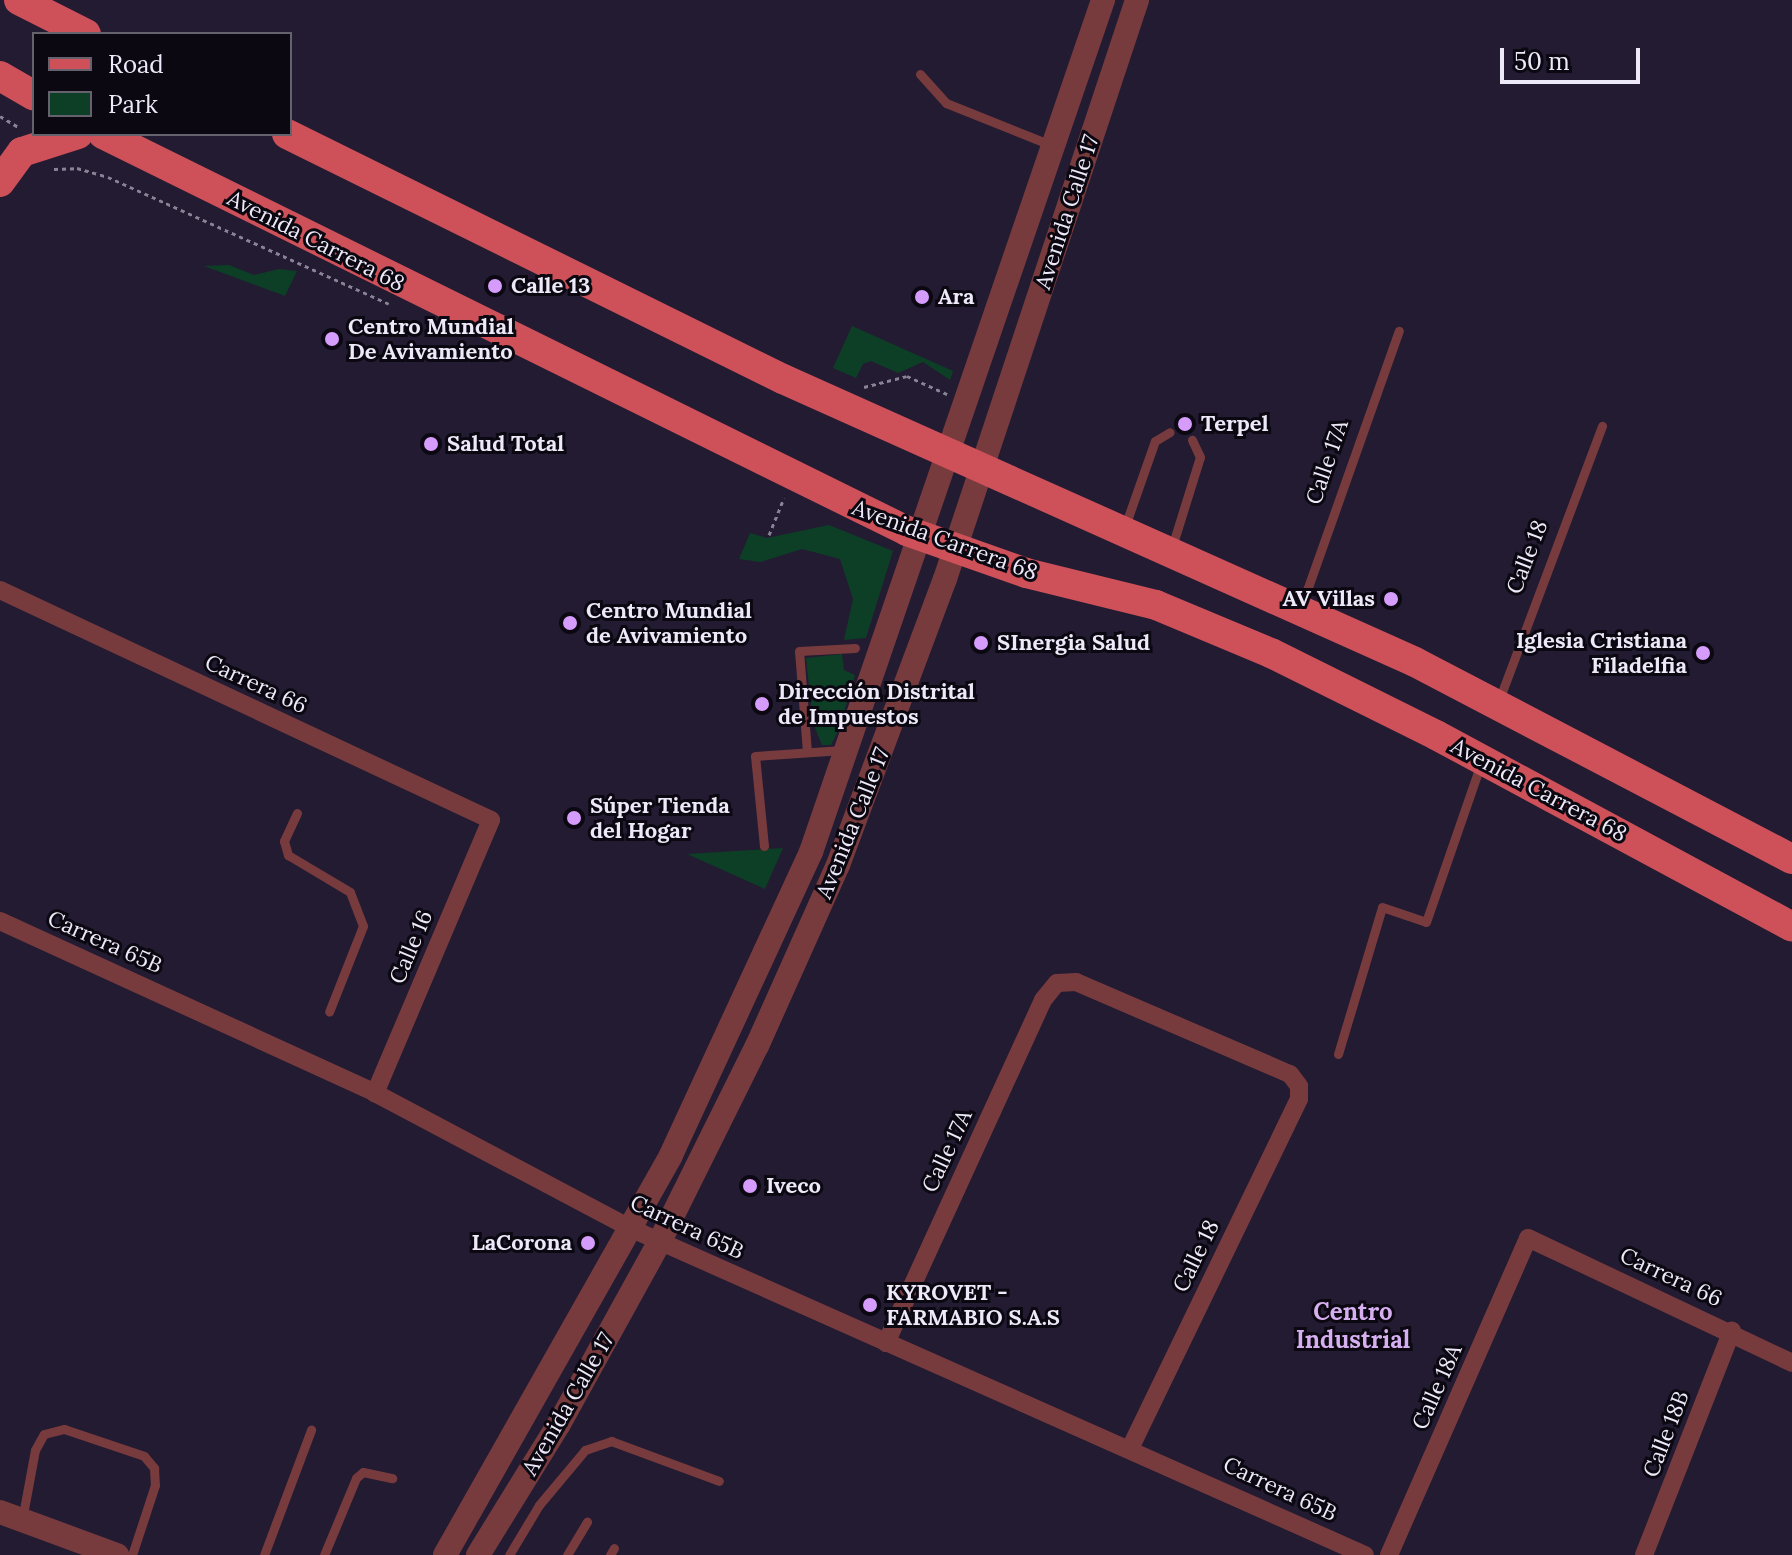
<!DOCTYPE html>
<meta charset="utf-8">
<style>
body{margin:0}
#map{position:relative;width:1792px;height:1555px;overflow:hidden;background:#231b32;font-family:Lora,serif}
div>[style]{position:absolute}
.green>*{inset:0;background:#0c3f26}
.path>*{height:3px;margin-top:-1.5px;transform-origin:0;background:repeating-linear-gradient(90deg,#898396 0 4px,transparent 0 8px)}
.service>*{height:9px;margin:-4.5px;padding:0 4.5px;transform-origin:4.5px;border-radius:4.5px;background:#783b3d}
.minor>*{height:18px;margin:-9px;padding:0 9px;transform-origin:9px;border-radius:9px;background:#783b3d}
.tertiary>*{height:24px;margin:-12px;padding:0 12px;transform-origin:12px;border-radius:12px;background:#783b3d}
.primary>*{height:30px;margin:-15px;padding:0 15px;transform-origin:15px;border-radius:15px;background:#ce5059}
.dots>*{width:22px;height:22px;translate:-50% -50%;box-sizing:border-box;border:4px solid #0b0811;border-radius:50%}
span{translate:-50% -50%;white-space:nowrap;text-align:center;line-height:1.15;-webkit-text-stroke:6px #0b0811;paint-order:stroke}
.street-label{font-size:22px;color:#ede9f8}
.poi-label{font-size:22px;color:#ede9f8;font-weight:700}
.left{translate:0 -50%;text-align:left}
.right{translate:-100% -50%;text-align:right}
.neighbourhood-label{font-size:24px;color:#d6aff1;font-weight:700}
.legend{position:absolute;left:32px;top:32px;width:260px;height:104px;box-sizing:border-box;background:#0b0811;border:2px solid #65626d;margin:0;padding:10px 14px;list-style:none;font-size:24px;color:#ede9f8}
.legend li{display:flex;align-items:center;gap:16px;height:40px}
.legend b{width:40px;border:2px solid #65626d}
.scale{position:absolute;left:1500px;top:48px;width:140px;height:36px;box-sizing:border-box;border:4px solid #ede9f8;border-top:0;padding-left:10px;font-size:24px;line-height:28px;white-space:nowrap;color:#ede9f8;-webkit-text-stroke:6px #0b0811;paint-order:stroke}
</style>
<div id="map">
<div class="green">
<i style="clip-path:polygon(229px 265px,254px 275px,279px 269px,297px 271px,285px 296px,204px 266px)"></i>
<i style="clip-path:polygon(852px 326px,953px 371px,950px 380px,923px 362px,898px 373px,871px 361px,863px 364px,856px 378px,833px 368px)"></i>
<i style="clip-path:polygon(829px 525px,893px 551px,866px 638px,844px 640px,853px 599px,840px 559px,802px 549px,760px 562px,739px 559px,750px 533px,767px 538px)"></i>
<i style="clip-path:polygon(842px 654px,844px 670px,855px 675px,839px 729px,831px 745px,822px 745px,813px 723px,806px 658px)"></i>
<i style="clip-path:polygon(783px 848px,765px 889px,687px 854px)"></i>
</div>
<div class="path">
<i style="left:0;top:116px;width:23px;rotate:31deg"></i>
<i style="left:54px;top:169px;width:23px;rotate:-2deg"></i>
<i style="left:77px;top:168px;width:32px;rotate:16deg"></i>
<i style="left:108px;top:177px;width:308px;rotate:24.3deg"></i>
<i style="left:864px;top:387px;width:44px;rotate:-14.3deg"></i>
<i style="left:907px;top:376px;width:44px;rotate:24.2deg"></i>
<i style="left:769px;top:535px;width:40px;rotate:-68deg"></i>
</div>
<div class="service">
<i style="left:920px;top:74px;width:39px;rotate:48deg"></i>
<i style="left:946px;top:103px;width:113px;rotate:21.8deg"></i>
<i style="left:1125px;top:526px;width:90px;rotate:-70.6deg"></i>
<i style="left:1155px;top:441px;width:17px;rotate:-31deg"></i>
<i style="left:1171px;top:550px;width:97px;rotate:-72.7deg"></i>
<i style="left:1200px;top:457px;width:19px;rotate:-115deg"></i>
<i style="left:1301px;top:607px;width:293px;rotate:-70.5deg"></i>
<i style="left:1499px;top:700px;width:293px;rotate:-69.4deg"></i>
<i style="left:807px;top:752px;width:101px;rotate:-94.5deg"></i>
<i style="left:799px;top:651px;width:56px;rotate:-3.1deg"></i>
<i style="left:297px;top:813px;width:31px;rotate:115deg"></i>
<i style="left:284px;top:841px;width:15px;rotate:74deg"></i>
<i style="left:288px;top:855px;width:72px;rotate:30.8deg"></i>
<i style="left:350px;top:892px;width:36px;rotate:69deg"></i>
<i style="left:363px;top:926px;width:92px;rotate:111.6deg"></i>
<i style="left:764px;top:846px;width:90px;rotate:-95.7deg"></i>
<i style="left:755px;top:756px;width:88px;rotate:-3.9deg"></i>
<i style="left:1338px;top:1054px;width:153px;rotate:-73.3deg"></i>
<i style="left:1382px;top:907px;width:46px;rotate:18.8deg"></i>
<i style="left:1426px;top:922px;width:165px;rotate:-70.9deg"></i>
<i style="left:22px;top:1520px;width:71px;rotate:-79.5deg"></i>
<i style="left:35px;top:1450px;width:18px;rotate:-61deg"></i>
<i style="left:44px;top:1434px;width:21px;rotate:-14deg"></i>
<i style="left:64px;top:1429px;width:84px;rotate:18.6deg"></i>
<i style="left:144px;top:1456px;width:16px;rotate:50deg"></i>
<i style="left:154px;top:1468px;width:17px;rotate:87deg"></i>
<i style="left:155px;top:1485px;width:74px;rotate:108.2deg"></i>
<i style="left:264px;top:1555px;width:134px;rotate:-69.4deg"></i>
<i style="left:324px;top:1555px;width:83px;rotate:-67.4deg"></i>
<i style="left:356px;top:1478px;width:9px;rotate:-41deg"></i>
<i style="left:363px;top:1472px;width:30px;rotate:12deg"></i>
<i style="left:509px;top:1555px;width:58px;rotate:-59deg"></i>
<i style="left:539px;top:1505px;width:72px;rotate:-50.1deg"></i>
<i style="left:585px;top:1450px;width:28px;rotate:-19deg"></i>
<i style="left:611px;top:1441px;width:115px;rotate:20.3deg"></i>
<i style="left:567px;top:1555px;width:39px;rotate:-59deg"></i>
<i style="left:610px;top:1555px;width:8px;rotate:-60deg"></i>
</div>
<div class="minor">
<i style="left:0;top:590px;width:542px;rotate:25.1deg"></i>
<i style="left:491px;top:820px;width:297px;rotate:113deg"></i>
<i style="left:0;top:921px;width:413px;rotate:24.6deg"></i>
<i style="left:375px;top:1093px;width:291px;rotate:27.9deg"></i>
<i style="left:632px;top:1229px;width:802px;rotate:23.98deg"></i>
<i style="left:886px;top:1343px;width:377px;rotate:-65.4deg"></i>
<i style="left:1043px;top:1000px;width:22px;rotate:-51deg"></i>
<i style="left:1057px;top:983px;width:19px;rotate:-3deg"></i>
<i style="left:1076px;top:982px;width:233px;rotate:23.3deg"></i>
<i style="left:1290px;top:1074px;width:15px;rotate:53deg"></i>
<i style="left:1299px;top:1086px;width:13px;rotate:90deg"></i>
<i style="left:1299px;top:1099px;width:386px;rotate:115.8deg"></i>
<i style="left:1389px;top:1555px;width:346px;rotate:-66.3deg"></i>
<i style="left:1528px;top:1238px;width:292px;rotate:25.3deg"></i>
<i style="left:1644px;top:1555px;width:241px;rotate:-68.6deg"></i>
</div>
<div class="tertiary">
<i style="left:0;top:1512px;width:125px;rotate:20.2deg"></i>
<i style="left:445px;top:1555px;width:459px;rotate:-60.5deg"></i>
<i style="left:671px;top:1155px;width:334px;rotate:-65.2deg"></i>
<i style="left:811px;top:852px;width:901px;rotate:-71.08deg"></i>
<i style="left:478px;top:1555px;width:154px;rotate:-58.3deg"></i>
<i style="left:559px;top:1424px;width:209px;rotate:-61.1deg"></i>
<i style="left:660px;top:1241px;width:218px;rotate:-63.6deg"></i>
<i style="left:757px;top:1046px;width:198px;rotate:-65.9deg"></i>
<i style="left:838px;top:865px;width:305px;rotate:-69.5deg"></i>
<i style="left:945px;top:579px;width:610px;rotate:-71.65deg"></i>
</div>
<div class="primary">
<i style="left:19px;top:0;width:75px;rotate:26.9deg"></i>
<i style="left:0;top:76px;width:39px;rotate:30deg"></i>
<i style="left:103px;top:134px;width:897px;rotate:26.28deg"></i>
<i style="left:907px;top:531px;width:126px;rotate:19.4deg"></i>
<i style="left:1026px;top:573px;width:134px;rotate:13.8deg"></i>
<i style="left:1156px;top:605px;width:125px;rotate:22.7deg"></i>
<i style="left:1271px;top:653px;width:184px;rotate:26.4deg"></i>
<i style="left:1436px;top:735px;width:404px;rotate:28.3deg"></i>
<i style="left:287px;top:134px;width:553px;rotate:26.29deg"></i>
<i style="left:783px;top:379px;width:692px;rotate:24.12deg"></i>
<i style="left:1415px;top:662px;width:425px;rotate:27.6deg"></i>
<i style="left:0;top:182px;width:37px;rotate:-54deg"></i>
<i style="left:22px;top:152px;width:59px;rotate:-17.8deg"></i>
</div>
<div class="dots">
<i style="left:495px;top:286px;background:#d59cfb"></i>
<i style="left:922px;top:297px;background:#d59cfb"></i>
<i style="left:332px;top:339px;background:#d59cfb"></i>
<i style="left:1185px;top:424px;background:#d59cfb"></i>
<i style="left:431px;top:444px;background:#d59cfb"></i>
<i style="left:1391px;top:599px;background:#d59cfb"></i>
<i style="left:570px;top:623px;background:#d59cfb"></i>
<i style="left:981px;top:643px;background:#d59cfb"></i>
<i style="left:1703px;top:653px;background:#d59cfb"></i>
<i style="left:762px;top:704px;background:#d59cfb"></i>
<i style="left:574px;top:818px;background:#d59cfb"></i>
<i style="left:750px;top:1186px;background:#d59cfb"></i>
<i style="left:588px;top:1243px;background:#d59cfb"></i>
<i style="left:870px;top:1305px;background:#d59cfb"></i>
</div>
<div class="street-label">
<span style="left:1067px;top:212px;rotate:-72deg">Avenida Calle 17</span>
<span style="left:316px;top:241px;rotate:27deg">Avenida Carrera 68</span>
<span style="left:1327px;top:462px;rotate:-71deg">Calle 17A</span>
<span style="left:945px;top:540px;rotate:20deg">Avenida Carrera 68</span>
<span style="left:1527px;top:557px;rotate:-69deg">Calle 18</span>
<span style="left:256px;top:684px;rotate:25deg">Carrera 66</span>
<span style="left:1539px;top:790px;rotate:28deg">Avenida Carrera 68</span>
<span style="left:853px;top:823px;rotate:-68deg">Avenida Calle 17</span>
<span style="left:105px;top:942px;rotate:24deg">Carrera 65B</span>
<span style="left:411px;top:947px;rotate:-67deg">Calle 16</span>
<span style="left:947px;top:1151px;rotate:-65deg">Calle 17A</span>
<span style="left:687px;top:1227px;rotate:25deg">Carrera 65B</span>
<span style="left:1196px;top:1256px;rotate:-64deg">Calle 18</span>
<span style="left:1671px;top:1277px;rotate:25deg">Carrera 66</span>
<span style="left:1437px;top:1387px;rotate:-66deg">Calle 18A</span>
<span style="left:568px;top:1404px;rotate:-60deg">Avenida Calle 17</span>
<span style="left:1666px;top:1434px;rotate:-69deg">Calle 18B</span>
<span style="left:1280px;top:1489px;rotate:25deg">Carrera 65B</span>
</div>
<div class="poi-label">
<span class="left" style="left:511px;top:286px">Calle 13</span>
<span class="left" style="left:938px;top:297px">Ara</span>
<span class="left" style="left:348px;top:339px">Centro Mundial<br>De Avivamiento</span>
<span class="left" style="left:1201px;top:424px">Terpel</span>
<span class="left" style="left:447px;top:444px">Salud Total</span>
<span class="right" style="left:1375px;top:599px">AV Villas</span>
<span class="left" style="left:586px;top:623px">Centro Mundial<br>de Avivamiento</span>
<span class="right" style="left:1687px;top:653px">Iglesia Cristiana<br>Filadelfia</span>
<span class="left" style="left:997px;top:643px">SInergia Salud</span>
<span class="left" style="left:778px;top:704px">Dirección Distrital<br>de Impuestos</span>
<span class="left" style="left:590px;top:818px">Súper Tienda<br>del Hogar</span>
<span class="left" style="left:766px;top:1186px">Iveco</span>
<span class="right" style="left:572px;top:1243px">LaCorona</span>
<span class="left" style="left:886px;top:1305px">KYROVET -<br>FARMABIO S.A.S</span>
</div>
<div class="neighbourhood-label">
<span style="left:1353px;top:1326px">Centro<br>Industrial</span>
</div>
<ul class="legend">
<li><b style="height:10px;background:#ce5059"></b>Road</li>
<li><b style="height:22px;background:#0c3f26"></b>Park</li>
</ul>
<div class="scale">50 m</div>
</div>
